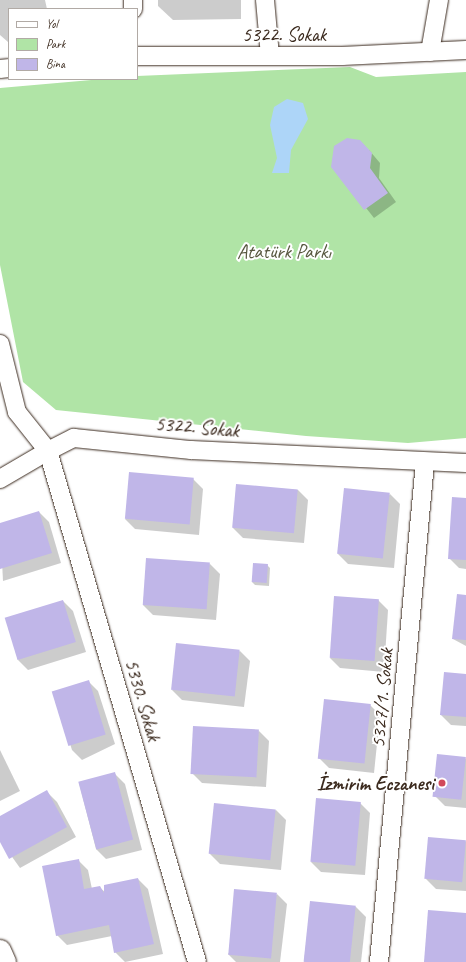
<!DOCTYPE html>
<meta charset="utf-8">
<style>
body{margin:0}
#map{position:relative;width:466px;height:962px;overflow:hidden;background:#fff;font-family:Caveat,sans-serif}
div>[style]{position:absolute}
.green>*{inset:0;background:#b0e4a6}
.water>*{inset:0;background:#add5f8}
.shadow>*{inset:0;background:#0003}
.building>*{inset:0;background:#c0b6e8;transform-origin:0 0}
.roads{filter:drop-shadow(0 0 1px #3b2a1e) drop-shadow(0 0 1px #3b2a1e)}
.minor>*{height:18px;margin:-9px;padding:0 9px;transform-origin:9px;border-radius:9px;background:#fff}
.tertiary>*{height:22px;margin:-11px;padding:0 11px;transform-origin:11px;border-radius:11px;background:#fff}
.dots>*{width:11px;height:11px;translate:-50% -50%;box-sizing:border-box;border:2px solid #fff;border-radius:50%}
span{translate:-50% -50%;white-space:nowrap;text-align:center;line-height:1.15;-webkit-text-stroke:4px #fff;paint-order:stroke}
.street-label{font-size:20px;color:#3b2a1e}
.park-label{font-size:20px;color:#585840}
.poi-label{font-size:20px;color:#3b2a1e;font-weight:700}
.right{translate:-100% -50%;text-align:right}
.legend{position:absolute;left:8px;top:8px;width:130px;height:72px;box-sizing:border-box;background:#fff;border:1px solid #b1aaa5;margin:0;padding:5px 7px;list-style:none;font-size:12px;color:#3b2a1e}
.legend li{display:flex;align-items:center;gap:8px;height:20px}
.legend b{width:20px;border:1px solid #b1aaa5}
</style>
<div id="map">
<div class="green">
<i style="clip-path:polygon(350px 67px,376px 77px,466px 72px,466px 438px,408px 443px,306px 436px,56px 410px,23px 382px,0 265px,0 88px,137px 76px)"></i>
</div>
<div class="water">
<i style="clip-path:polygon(287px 99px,303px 103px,308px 119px,291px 150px,289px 173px,272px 173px,277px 158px,270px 125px,274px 107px)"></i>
</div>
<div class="shadow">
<i style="clip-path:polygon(0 0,45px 0,47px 9px,9px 9px,8px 42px,0 35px)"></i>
<i style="clip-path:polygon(158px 0,241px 0,241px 19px,173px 20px,158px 6px)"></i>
<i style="clip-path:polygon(369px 150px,380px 163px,379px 178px,396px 202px,374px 218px,333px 166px)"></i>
<i style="clip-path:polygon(193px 479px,203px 489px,199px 535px,135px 529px,125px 519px)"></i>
<i style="clip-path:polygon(237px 485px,298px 490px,308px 500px,304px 543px,243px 538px,233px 528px)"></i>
<i style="clip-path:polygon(390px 494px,400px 504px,394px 568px,348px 564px,338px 554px)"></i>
<i style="clip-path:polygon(466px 499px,466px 569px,459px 568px,449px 558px)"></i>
<i style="clip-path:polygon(39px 512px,49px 522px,61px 563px,3px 581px,0 524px)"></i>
<i style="clip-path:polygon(210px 564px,220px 574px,216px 620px,153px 615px,143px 605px)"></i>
<i style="clip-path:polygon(267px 565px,270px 568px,269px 586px,255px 585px,252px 582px)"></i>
<i style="clip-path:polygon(466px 597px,466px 646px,453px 639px)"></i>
<i style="clip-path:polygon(378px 600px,388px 610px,384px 672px,340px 668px,330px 658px)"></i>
<i style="clip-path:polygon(63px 601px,73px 611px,86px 652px,28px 670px,18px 660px)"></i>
<i style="clip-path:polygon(240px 651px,250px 661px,244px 707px,182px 700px,172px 690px)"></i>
<i style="clip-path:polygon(466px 675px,466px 726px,451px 725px,441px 715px)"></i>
<i style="clip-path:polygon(88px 681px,98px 691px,115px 744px,82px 760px,72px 750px,54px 692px)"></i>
<i style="clip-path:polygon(370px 705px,380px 715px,374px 773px,329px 768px,319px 758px)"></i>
<i style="clip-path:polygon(259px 731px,269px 741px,266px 787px,202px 783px,192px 773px)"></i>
<i style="clip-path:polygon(0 750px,20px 791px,0 801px)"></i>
<i style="clip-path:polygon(466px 758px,466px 808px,445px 806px,435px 796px)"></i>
<i style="clip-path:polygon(115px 774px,125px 784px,142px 850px,106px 859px,96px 849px,79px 783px)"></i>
<i style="clip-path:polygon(47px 792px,57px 802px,76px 837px,20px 868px,0 840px,0 818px)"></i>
<i style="clip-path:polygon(360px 803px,370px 813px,365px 875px,321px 872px,311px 862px)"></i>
<i style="clip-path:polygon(276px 810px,286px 820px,281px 870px,220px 864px,210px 854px)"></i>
<i style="clip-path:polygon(466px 841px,466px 891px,436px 889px,426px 879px)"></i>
<i style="clip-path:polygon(78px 860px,88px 870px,92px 889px,99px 887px,105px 892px,138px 879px,148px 889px,163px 954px,125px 962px,115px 952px,112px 936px,67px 945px,57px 935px)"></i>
<i style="clip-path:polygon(277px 894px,287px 904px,280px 962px,236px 962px,228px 954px)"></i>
<i style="clip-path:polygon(311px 902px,356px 907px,366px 917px,361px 962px,304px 962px)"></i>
</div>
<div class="building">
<i style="clip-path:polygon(347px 138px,360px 140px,372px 153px,370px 168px,388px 193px,364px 210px,331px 167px,334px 146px)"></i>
<i style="left:129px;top:472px;width:65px;height:47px;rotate:5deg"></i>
<i style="left:236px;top:484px;width:62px;height:44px;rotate:5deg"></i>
<i style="left:344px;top:488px;width:46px;height:66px;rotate:6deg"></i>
<i style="clip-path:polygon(452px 497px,466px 498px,466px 560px,448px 559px)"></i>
<i style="clip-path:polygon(39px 511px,52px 553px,0 569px,0 523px)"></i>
<i style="left:146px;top:558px;width:64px;height:47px;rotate:4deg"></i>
<i style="left:253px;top:563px;width:15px;height:19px;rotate:4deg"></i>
<i style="clip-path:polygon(457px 594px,466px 595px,466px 640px,452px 639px)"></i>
<i style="left:334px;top:596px;width:45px;height:62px;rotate:4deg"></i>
<i style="left:63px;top:600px;width:44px;height:61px;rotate:73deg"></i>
<i style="left:176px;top:643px;width:64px;height:47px;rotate:6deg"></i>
<i style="clip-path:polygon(444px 672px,466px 674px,466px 717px,440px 715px)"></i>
<i style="left:89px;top:680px;width:57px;height:39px;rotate:73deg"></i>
<i style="left:324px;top:699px;width:47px;height:60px;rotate:6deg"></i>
<i style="left:193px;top:726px;width:66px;height:48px;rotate:3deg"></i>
<i style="left:437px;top:754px;width:29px;height:43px;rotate:6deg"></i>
<i style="left:115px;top:772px;width:70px;height:38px;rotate:75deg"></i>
<i style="clip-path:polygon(47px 790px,67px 827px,9px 859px,0 842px,0 816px)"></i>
<i style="left:316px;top:798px;width:45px;height:64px;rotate:5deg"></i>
<i style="left:214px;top:803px;width:62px;height:51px;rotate:6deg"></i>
<i style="left:428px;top:837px;width:38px;height:42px;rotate:5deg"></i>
<i style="clip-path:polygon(79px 859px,84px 889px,100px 886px,104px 893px,104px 885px,138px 878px,154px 944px,114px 953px,109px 925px,56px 936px,42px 866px)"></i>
<i style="left:234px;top:889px;width:43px;height:66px;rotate:5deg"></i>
<i style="left:310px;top:901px;width:46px;height:61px;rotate:6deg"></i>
<i style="clip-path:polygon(428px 910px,466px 913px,466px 962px,424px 962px)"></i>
</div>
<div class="roads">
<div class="minor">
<i style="left:133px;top:0;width:9px;rotate:90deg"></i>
<i style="left:265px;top:0;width:56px;rotate:84.9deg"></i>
<i style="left:430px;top:52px;width:53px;rotate:-80.2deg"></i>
<i style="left:137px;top:56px;width:205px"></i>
<i style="left:342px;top:56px;width:124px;rotate:-2.8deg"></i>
<i style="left:0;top:69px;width:9px;rotate:-6deg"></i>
<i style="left:0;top:344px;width:70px;rotate:76deg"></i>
<i style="left:17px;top:412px;width:50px;rotate:51.5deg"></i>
<i style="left:48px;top:451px;width:29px;rotate:-27deg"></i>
<i style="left:74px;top:438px;width:118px;rotate:5.9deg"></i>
<i style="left:191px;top:450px;width:275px;rotate:2.7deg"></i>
<i style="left:0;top:479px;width:56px;rotate:-30.3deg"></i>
<i style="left:48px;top:451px;width:532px;rotate:73.74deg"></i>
<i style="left:379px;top:962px;width:502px;rotate:-84.74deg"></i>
</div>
<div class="tertiary">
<i style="left:0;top:951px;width:12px;rotate:66deg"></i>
</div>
</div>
<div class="dots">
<i style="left:442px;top:783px;background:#d1495b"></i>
</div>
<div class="street-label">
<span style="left:284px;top:34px">5322. Sokak</span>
<span style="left:197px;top:427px;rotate:5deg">5322. Sokak</span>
<span style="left:382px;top:698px;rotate:-85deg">5327/1. Sokak</span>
<span style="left:143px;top:700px;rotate:74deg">5330. Sokak</span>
</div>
<div class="park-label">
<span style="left:284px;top:251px">Atatürk Parkı</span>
</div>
<div class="poi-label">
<span class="right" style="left:434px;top:783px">İzmirim Eczanesi</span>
</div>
<ul class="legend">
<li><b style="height:5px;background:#fff"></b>Yol</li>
<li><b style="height:11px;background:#b0e4a6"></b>Park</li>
<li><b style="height:11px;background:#c0b6e8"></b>Bina</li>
</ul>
</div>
